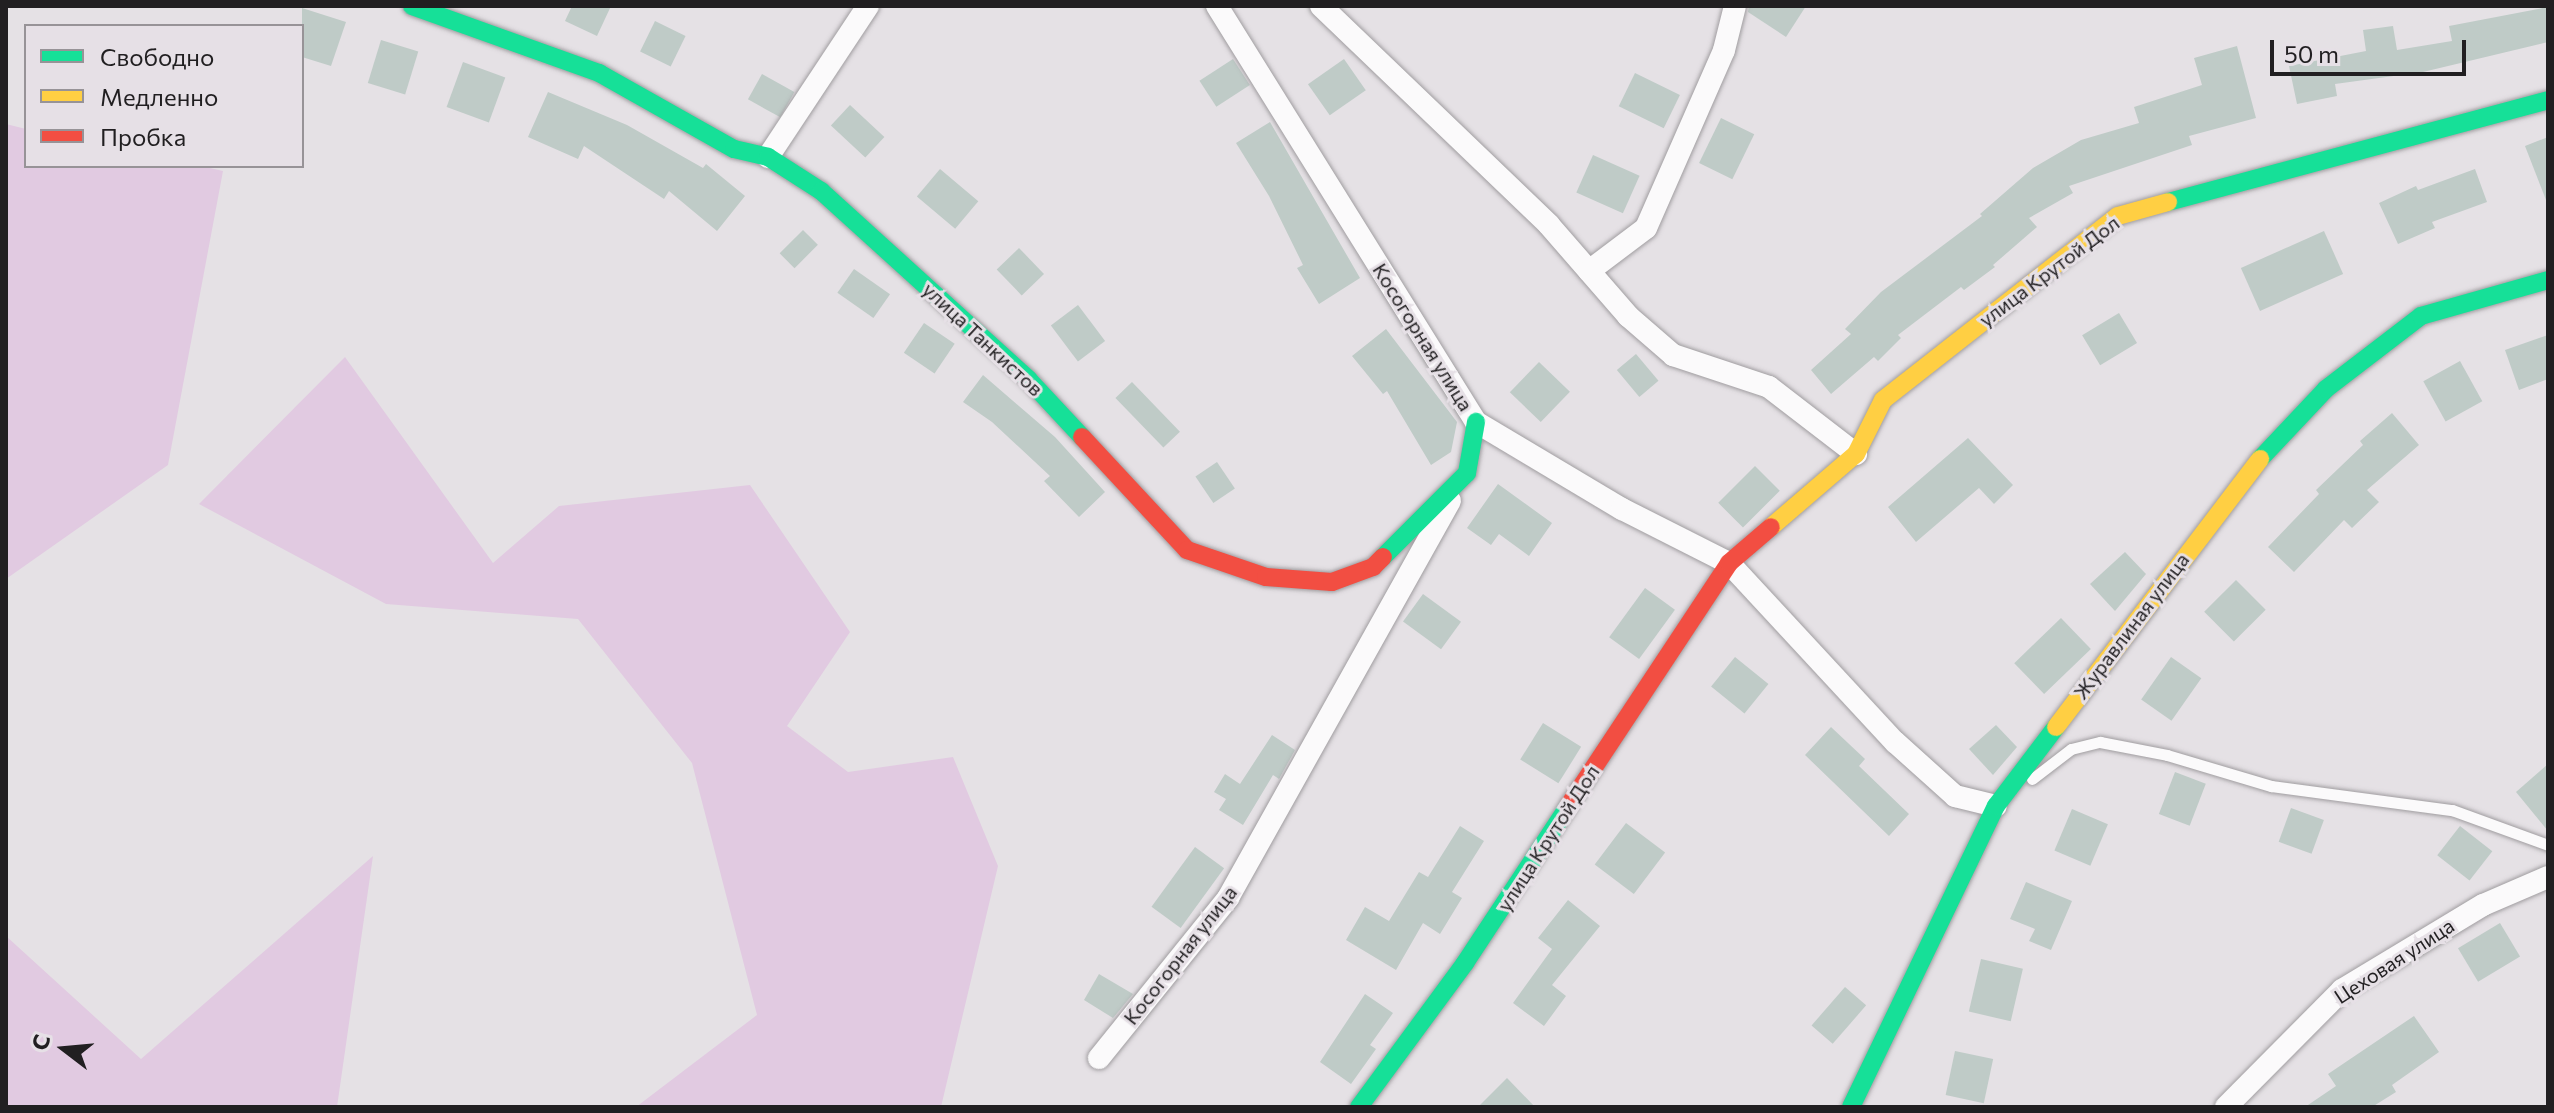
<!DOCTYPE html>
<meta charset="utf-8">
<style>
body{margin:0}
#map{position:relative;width:2554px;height:1113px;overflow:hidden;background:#e5e1e5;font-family:Commissioner,sans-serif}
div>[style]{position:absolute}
.green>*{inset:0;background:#e1cae1}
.building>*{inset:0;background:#bfcbc7;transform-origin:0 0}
.roads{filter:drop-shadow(0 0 2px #a09da0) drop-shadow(0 0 2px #a09da0)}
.lane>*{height:11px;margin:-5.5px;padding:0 5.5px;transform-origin:5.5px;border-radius:5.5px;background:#fbfafb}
.street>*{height:22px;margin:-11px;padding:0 11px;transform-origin:11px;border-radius:11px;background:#fbfafb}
.fast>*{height:18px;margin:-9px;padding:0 9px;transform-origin:9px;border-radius:9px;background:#16e098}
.slow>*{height:18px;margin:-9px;padding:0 9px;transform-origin:9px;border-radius:9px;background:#ffcf43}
.jam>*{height:18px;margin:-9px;padding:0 9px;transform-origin:9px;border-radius:9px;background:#f24e42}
span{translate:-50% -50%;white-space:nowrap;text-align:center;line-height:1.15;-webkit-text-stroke:6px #e6e0e6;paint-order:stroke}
.street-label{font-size:20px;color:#211f21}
.frame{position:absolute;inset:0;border:8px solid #211f21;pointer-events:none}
.legend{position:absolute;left:24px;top:24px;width:280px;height:144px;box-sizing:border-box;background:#e6e0e6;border:2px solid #979397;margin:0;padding:10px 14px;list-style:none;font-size:24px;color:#211f21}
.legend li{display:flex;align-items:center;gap:16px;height:40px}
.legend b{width:40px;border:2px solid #979397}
.north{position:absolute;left:24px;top:1009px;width:80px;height:80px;-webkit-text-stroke:6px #e6e0e6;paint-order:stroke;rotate:286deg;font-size:22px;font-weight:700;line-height:32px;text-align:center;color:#211f21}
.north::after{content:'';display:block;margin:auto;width:28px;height:36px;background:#211f21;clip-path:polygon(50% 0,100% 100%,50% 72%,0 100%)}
.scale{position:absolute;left:2270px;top:40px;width:196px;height:36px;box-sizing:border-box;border:4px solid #211f21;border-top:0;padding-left:10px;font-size:24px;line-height:28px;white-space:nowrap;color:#211f21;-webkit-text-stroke:6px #e6e0e6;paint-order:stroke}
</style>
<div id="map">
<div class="green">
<i style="clip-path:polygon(6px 124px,26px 129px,26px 166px,201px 166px,223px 171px,168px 465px,6px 579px)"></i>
<i style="clip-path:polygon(345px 357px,493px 563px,559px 506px,750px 485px,850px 632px,787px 726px,848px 772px,953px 757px,998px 866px,941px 1107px,636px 1107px,757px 1015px,692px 763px,578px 619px,386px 604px,199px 504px)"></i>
<i style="clip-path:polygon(373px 856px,337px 1107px,6px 1107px,6px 936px,141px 1059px)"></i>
</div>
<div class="building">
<i style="clip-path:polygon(572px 6px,611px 6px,597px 36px,565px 21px)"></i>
<i style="clip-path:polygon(1749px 6px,1806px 6px,1786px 37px,1748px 12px)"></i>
<i style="clip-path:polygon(2548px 7px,2548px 42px,2423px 72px,2335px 84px,2337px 96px,2297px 104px,2289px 66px,2366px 51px,2363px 30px,2393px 26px,2397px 50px,2452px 41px,2449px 26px)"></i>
<i style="clip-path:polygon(302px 8px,346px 22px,331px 66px,302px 57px)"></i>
<i style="left:655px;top:21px;width:34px;height:34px;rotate:26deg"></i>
<i style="left:381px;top:40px;width:39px;height:45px;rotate:17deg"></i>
<i style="clip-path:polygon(2237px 46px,2256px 118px,2189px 136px,2192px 145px,2069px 186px,2073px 193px,2029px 218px,2037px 227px,1993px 265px,1995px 267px,1964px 290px,1961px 287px,1898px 335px,1901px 338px,1878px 361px,1874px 357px,1831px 394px,1811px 370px,1851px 334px,1845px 329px,1881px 292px,1982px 216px,1980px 214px,2033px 168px,2081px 140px,2139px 123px,2134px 107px,2202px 85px,2194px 58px)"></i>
<i style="left:1233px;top:59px;width:31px;height:40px;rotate:57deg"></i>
<i style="left:1344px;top:59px;width:38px;height:44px;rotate:55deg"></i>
<i style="left:463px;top:62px;width:45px;height:48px;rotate:20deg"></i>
<i style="left:1635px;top:73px;width:50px;height:37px;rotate:26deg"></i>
<i style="left:762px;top:74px;width:37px;height:29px;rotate:29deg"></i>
<i style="clip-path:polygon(548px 92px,627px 125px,703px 168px,706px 164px,745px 196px,717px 231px,669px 191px,664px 199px,584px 146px,578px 159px,528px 137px)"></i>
<i style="left:850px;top:105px;width:47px;height:28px;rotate:43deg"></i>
<i style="left:1721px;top:118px;width:37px;height:50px;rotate:26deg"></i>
<i style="clip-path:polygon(1270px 122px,1360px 278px,1319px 304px,1297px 268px,1303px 265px,1269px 196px,1236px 143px)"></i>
<i style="clip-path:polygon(2548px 137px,2548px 200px,2546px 200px,2525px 146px)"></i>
<i style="left:1593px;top:155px;width:51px;height:41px;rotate:24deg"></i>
<i style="left:940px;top:169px;width:50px;height:36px;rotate:40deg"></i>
<i style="clip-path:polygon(2475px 169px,2487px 202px,2432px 222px,2435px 228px,2398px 244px,2379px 203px,2416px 186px,2418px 190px)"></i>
<i style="left:803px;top:230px;width:21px;height:33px;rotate:45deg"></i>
<i style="left:2324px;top:231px;width:47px;height:91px;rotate:66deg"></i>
<i style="left:1019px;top:248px;width:36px;height:31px;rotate:46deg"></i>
<i style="left:854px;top:269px;width:44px;height:29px;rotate:35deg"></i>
<i style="left:1078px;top:305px;width:45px;height:34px;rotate:53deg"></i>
<i style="left:2119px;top:313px;width:35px;height:43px;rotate:59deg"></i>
<i style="left:924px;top:323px;width:37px;height:36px;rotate:34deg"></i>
<i style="clip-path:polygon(1386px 329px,1457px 422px,1451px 452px,1431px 465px,1387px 391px,1383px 394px,1352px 356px)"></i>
<i style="clip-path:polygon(2548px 335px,2548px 379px,2519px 390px,2505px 350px)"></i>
<i style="left:1636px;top:354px;width:35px;height:25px;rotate:50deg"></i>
<i style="left:2460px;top:361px;width:46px;height:42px;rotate:61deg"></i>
<i style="left:1539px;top:362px;width:43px;height:42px;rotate:44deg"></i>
<i style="clip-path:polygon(983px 375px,1055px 437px,1105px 492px,1079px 517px,1044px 481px,1050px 476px,992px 422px,963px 402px)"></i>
<i style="left:1132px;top:382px;width:69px;height:23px;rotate:46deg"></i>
<i style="clip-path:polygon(2392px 413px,2419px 445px,2367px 490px,2379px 502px,2352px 528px,2344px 520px,2294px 572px,2268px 547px,2319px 494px,2316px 490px,2363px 445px,2360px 441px)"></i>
<i style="clip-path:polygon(1968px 438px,2013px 485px,1994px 504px,1979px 488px,1916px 542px,1888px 507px)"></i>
<i style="left:1217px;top:462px;width:32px;height:26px;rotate:56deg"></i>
<i style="left:1755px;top:466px;width:35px;height:52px;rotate:45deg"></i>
<i style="clip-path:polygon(1498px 484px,1552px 523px,1529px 556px,1499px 534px,1491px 545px,1467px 528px)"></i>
<i style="clip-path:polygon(2125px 552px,2146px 574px,2115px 611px,2090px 584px)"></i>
<i style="left:2236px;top:580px;width:42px;height:45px;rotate:45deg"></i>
<i style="left:1645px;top:588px;width:37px;height:61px;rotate:36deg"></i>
<i style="left:1423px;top:594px;width:47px;height:34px;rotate:36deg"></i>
<i style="left:2061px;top:618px;width:43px;height:65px;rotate:46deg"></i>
<i style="left:1735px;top:657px;width:43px;height:38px;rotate:39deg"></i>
<i style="left:2171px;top:657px;width:37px;height:52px;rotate:35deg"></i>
<i style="left:1543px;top:723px;width:45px;height:43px;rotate:32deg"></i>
<i style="clip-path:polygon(1996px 725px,2017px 747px,1993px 775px,1969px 749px)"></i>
<i style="clip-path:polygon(1831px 727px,1865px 759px,1859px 766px,1909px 814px,1889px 836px,1805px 755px)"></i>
<i style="clip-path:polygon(1272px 735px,1295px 750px,1279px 779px,1273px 775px,1243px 825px,1219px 810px,1226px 799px,1214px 792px,1225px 774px,1240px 784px)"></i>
<i style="clip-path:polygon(2548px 764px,2548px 831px,2516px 792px)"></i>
<i style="left:2175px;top:772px;width:33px;height:45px;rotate:21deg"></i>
<i style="left:2291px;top:808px;width:35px;height:36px;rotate:20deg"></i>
<i style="left:2072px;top:809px;width:39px;height:45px;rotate:23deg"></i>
<i style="left:1626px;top:823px;width:49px;height:52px;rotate:37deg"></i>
<i style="clip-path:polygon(1460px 826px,1484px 841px,1452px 892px,1462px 898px,1440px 934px,1423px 923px,1396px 970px,1346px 940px,1365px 907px,1389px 921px,1419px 872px,1428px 877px)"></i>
<i style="left:2460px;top:826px;width:41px;height:37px;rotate:38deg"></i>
<i style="left:1195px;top:847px;width:36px;height:74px;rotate:36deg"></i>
<i style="clip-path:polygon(2026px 882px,2072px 901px,2051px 950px,2029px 941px,2035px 929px,2010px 919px)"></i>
<i style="clip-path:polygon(1568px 900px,1600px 926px,1552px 985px,1566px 996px,1544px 1026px,1513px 1003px,1552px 949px,1538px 938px)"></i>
<i style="left:2500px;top:923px;width:39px;height:49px;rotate:59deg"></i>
<i style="left:1981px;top:959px;width:43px;height:54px;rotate:13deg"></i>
<i style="clip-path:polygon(1099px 974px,1133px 994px,1113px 1018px,1084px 1000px)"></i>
<i style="left:1845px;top:987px;width:28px;height:51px;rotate:41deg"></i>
<i style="clip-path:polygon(1365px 994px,1393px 1013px,1370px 1045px,1376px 1049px,1351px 1084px,1320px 1062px)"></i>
<i style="clip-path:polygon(2414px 1016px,2439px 1052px,2392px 1085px,2396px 1092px,2372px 1107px,2305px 1107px,2336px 1086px,2328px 1074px)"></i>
<i style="left:1955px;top:1051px;width:39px;height:45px;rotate:12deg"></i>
<i style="clip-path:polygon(1507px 1078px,1535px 1107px,1478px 1107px)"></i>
</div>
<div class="roads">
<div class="lane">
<i style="left:2032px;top:779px;width:49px;rotate:-37.6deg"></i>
<i style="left:2071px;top:749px;width:30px;rotate:-14deg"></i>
<i style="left:2100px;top:742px;width:68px;rotate:11deg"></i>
<i style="left:2167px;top:755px;width:109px;rotate:16.6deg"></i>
<i style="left:2271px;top:786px;width:183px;rotate:7.6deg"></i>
<i style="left:2452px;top:810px;width:102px;rotate:20deg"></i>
</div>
<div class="street">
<i style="left:1217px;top:6px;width:490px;rotate:58.1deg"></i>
<i style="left:1476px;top:422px;width:170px;rotate:30.8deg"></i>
<i style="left:1622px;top:509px;width:120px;rotate:26.8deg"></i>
<i style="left:1729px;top:563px;width:244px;rotate:47.2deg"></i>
<i style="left:1895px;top:742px;width:81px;rotate:42deg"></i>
<i style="left:1955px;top:796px;width:42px;rotate:13.7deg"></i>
<i style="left:1321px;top:6px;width:316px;rotate:43.8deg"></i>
<i style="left:1549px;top:225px;width:121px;rotate:49deg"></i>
<i style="left:1628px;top:316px;width:60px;rotate:40.9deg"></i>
<i style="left:1673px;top:355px;width:101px;rotate:18.4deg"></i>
<i style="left:1769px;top:387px;width:110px;rotate:37.6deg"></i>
<i style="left:768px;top:157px;width:181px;rotate:-56.5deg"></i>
<i style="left:1589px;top:271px;width:71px;rotate:-37deg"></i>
<i style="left:1646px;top:228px;width:194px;rotate:-66.3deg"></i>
<i style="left:1724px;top:50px;width:45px;rotate:-76deg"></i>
<i style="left:1099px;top:1058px;width:206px;rotate:-51.1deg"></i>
<i style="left:1228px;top:898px;width:455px;rotate:-60.8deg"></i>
<i style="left:2226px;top:1107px;width:165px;rotate:-45.2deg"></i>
<i style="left:2342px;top:990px;width:165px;rotate:-31.1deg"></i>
<i style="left:2483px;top:905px;width:71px;rotate:-23.3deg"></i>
</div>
<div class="fast">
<i style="left:412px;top:6px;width:199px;rotate:19.7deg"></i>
<i style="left:599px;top:73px;width:155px;rotate:29.4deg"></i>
<i style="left:734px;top:149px;width:35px;rotate:13deg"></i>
<i style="left:768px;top:157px;width:63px;rotate:32.7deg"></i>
<i style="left:821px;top:191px;width:280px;rotate:42.2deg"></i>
<i style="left:1028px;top:379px;width:79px;rotate:47deg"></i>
<i style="left:2168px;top:202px;width:393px;rotate:-15deg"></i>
<i style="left:2260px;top:459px;width:96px;rotate:-46.7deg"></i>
<i style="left:2326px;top:389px;width:120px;rotate:-37.5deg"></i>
<i style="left:2421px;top:316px;width:132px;rotate:-15.8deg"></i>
<i style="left:1383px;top:557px;width:119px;rotate:-45deg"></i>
<i style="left:1467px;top:473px;width:52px;rotate:-80deg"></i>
<i style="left:1359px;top:1107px;width:179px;rotate:-53.6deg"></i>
<i style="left:1465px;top:963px;width:189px;rotate:-56.6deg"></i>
<i style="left:1851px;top:1107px;width:334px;rotate:-64.3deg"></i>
<i style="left:1996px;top:806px;width:99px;rotate:-52.8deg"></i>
</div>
<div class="slow">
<i style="left:1771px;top:527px;width:112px;rotate:-40.7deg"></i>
<i style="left:1856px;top:454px;width:60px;rotate:-63.4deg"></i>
<i style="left:1883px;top:400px;width:298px;rotate:-38.1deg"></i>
<i style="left:2118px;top:216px;width:52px;rotate:-15.6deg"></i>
<i style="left:2056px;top:727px;width:337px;rotate:-52.7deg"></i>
</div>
<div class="jam">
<i style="left:1082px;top:437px;width:154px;rotate:47.1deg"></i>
<i style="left:1187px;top:550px;width:83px;rotate:18.9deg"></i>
<i style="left:1266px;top:577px;width:66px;rotate:4.3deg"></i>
<i style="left:1332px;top:582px;width:44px;rotate:-20.1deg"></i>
<i style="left:1373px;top:567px;width:14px;rotate:-45deg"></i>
<i style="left:1569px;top:805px;width:290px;rotate:-56.5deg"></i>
<i style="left:1729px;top:563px;width:55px;rotate:-40.6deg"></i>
</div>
</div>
<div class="street-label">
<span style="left:2049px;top:271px;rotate:-37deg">улица Крутой Дол</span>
<span style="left:1423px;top:337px;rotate:58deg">Косогорная улица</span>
<span style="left:983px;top:339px;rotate:43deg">улица Танкистов</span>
<span style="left:2131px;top:626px;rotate:-53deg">Журавлиная улица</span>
<span style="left:1548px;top:838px;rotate:-57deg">улица Крутой Дол</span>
<span style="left:1180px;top:955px;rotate:-52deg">Косогорная улица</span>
<span style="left:2394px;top:961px;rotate:-33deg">Цеховая улица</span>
</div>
<div class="frame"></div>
<ul class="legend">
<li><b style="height:10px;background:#16e098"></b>Свободно</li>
<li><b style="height:10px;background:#ffcf43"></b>Медленно</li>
<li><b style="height:10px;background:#f24e42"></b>Пробка</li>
</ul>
<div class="north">С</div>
<div class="scale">50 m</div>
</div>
